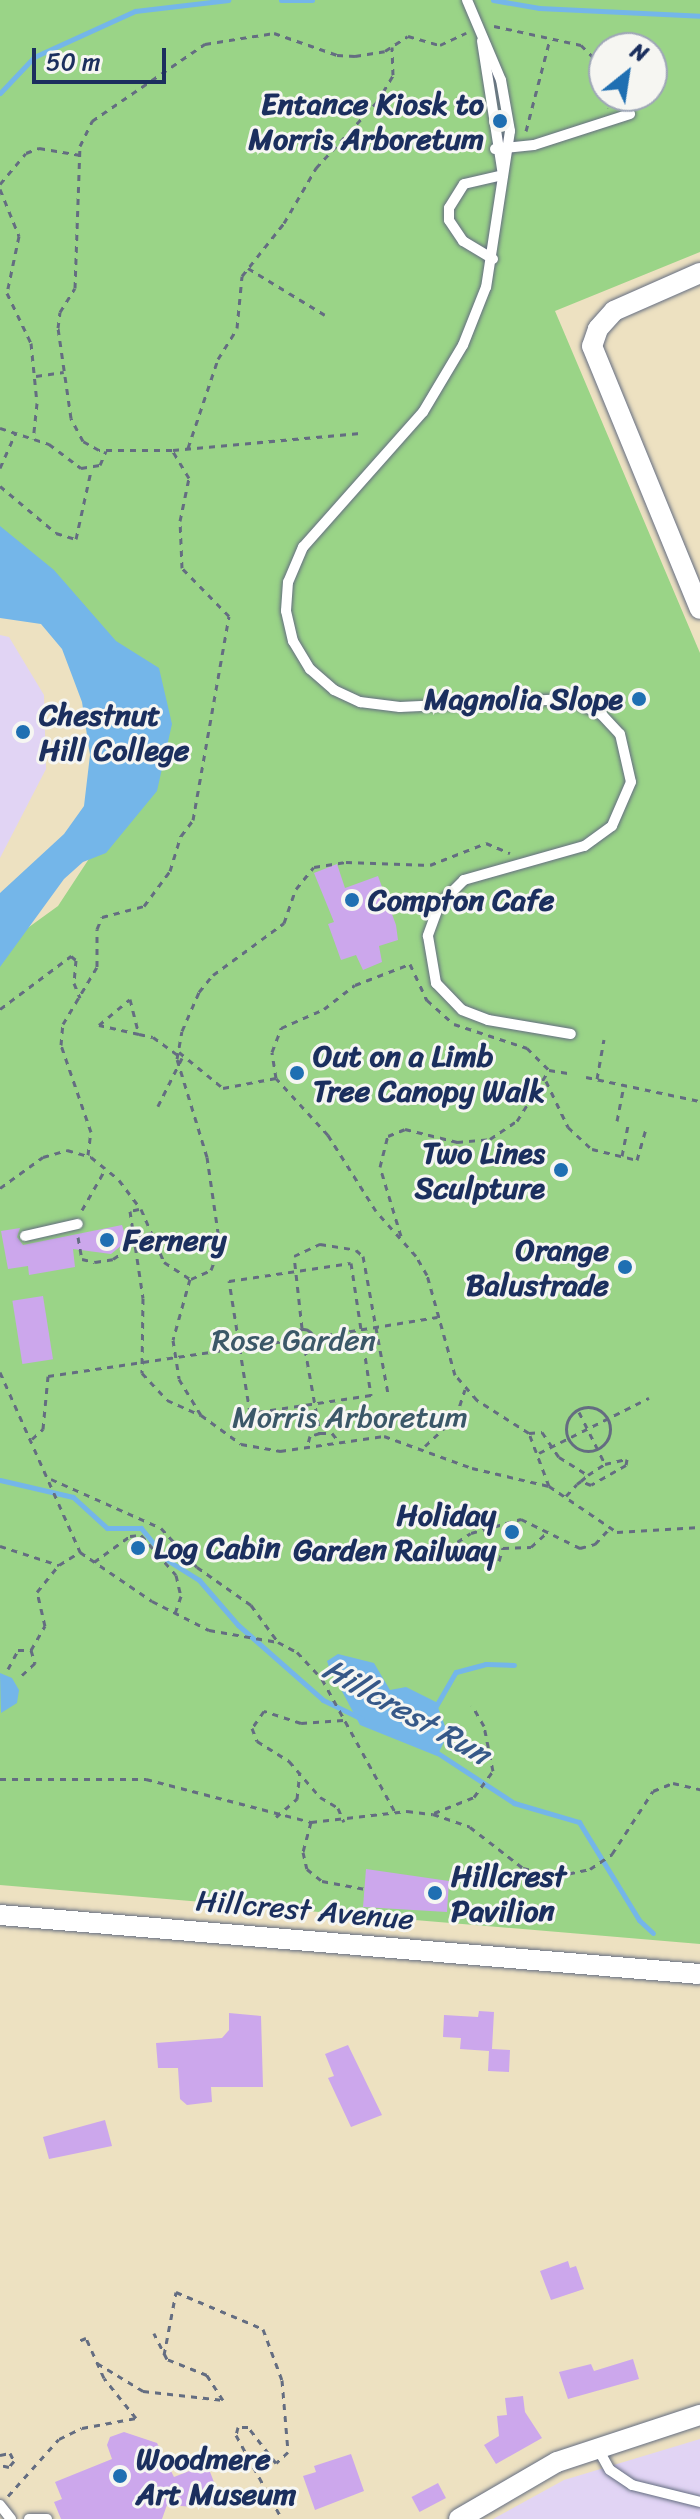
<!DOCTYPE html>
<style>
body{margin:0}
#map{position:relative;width:700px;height:2519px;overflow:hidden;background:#ede1c1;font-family:Sriracha,sans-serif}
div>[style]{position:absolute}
.built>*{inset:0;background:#e1d4f4}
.green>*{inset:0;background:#9ad487}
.water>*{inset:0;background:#74b6e9}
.stream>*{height:5px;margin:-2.5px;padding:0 2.5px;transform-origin:2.5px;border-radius:2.5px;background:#74b6e9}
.building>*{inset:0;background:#cca7ec;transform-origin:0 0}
.path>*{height:3px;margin-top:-1.5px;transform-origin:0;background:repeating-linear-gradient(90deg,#646d81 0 6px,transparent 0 12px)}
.path>.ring{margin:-1.5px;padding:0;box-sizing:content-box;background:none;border:3px solid #646d81;border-radius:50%}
.roads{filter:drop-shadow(0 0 2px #646d81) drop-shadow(0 0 2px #646d81)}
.lane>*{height:10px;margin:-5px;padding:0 5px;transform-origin:5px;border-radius:5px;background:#fff}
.street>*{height:20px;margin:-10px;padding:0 10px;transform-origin:10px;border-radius:10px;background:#fff}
.path-bridge>*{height:3px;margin-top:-1.5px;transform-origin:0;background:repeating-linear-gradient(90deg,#646d81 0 6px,transparent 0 12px)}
.dots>*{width:22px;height:22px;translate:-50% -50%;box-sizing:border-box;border:4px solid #f6f6f2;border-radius:50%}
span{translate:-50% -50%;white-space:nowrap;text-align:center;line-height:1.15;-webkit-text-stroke:6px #f6f6f2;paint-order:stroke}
.poi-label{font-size:30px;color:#1b2f5e;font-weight:700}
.right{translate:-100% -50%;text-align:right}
.left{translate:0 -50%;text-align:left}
.park-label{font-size:30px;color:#3b5868}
.street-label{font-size:30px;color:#1b2f5e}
.water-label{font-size:32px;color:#365888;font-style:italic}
.north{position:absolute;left:588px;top:32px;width:80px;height:80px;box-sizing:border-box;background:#f6f6f2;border:2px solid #9ea6b7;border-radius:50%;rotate:30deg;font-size:22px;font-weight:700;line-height:32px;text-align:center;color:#1b2f5e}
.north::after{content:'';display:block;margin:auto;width:28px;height:36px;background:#1f6fb2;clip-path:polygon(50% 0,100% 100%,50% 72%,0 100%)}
.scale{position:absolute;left:32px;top:48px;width:134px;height:36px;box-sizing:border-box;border:4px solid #1b2f5e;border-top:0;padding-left:10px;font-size:24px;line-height:28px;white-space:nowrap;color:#1b2f5e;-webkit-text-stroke:6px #f6f6f2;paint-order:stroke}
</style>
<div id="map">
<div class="built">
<i style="clip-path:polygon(0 635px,9px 637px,44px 695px,46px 769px,0 858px)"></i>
<i style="clip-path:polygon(700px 2439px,700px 2519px,493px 2519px,564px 2480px)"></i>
</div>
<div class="green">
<i style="clip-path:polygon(evenodd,0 0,700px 0,700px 252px,555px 311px,700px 653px,700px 1944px,0 1885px,0 948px,58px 906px,117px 816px,124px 765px,0 528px,0 0,604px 48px,652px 48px,652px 96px,604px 96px,604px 48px)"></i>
</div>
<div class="water">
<i style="clip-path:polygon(0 526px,54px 570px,116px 641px,159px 668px,172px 724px,157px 791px,106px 853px,83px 862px,64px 879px,0 967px,0 893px,64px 834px,84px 806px,90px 755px,82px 702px,62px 649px,41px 624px,0 618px)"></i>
<i style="clip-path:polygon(338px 1654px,374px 1663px,390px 1690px,406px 1687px,436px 1702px,448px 1734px,437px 1756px,360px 1725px,329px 1667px,327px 1661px)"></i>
<i style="clip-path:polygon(0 1673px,12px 1678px,19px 1690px,17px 1703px,1px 1713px)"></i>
</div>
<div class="stream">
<i style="left:281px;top:0;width:31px"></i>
<i style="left:493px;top:0;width:47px;rotate:9.9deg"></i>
<i style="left:539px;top:8px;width:161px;rotate:2.8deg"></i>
<i style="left:0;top:93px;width:50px;rotate:-46.6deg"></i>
<i style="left:34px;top:57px;width:111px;rotate:-24.5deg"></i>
<i style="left:135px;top:11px;width:94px;rotate:-6.7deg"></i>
<i style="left:0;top:1480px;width:75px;rotate:13.1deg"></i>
<i style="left:73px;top:1497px;width:46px;rotate:42.4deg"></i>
<i style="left:107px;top:1528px;width:34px"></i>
<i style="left:141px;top:1528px;width:41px;rotate:50.9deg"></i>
<i style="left:167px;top:1560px;width:38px;rotate:32deg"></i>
<i style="left:199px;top:1580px;width:60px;rotate:49.1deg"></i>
<i style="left:238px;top:1625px;width:113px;rotate:41.4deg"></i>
<i style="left:323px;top:1700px;width:43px;rotate:26deg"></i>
<i style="left:436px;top:1706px;width:39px;rotate:-60deg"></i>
<i style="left:456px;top:1672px;width:31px;rotate:-15deg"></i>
<i style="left:486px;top:1664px;width:28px;rotate:2deg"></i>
<i style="left:433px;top:1750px;width:97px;rotate:33.2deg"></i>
<i style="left:514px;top:1803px;width:68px;rotate:16.3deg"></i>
<i style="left:579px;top:1822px;width:115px;rotate:58.5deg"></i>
<i style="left:639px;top:1920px;width:19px;rotate:43deg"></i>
</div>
<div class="building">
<i style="clip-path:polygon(337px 864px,345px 888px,378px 876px,396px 925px,398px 940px,379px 946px,382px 962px,363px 970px,356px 955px,341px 960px,328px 924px,334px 922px,314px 873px)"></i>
<i style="clip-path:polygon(122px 1225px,127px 1241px,111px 1254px,73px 1249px,75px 1267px,29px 1275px,28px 1266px,8px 1269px,1px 1231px,20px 1228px,17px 1237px,23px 1245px)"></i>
<i style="left:43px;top:1296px;width:64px;height:31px;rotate:81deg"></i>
<i style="clip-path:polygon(366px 1869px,449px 1881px,447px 1912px,363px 1907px)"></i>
<i style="clip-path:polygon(479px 2011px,494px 2012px,492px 2049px,510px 2050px,509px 2072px,488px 2071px,489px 2051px,460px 2049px,461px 2038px,443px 2037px,444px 2015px,478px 2017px)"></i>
<i style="clip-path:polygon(229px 2013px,261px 2016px,263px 2087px,211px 2087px,212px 2102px,187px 2105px,180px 2099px,178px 2068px,158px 2068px,156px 2043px,222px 2038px,229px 2030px)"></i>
<i style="clip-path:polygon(348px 2045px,382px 2115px,351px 2127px,328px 2078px,334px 2076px,325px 2054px)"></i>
<i style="clip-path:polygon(105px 2120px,112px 2146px,49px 2159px,43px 2137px)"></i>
<i style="clip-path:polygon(568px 2261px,570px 2268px,576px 2266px,584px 2289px,551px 2300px,540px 2271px)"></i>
<i style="clip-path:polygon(633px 2359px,639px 2379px,568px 2399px,559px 2372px,591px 2364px,594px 2371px)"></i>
<i style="clip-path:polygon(523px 2396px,525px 2412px,542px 2438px,496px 2464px,484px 2445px,499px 2436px,497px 2416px,507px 2415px,505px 2398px)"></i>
<i style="clip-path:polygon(124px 2432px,157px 2443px,174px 2477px,207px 2464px,217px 2490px,195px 2507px,167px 2505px,162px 2519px,61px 2519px,54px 2502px,62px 2499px,55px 2482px,112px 2459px,107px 2445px,110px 2437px)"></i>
<i style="clip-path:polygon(351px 2454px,364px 2491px,315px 2510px,303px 2476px,316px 2472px,314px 2466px)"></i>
<i style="left:438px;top:2483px;width:17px;height:30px;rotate:62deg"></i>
</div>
<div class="path">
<i style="left:494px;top:26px;width:89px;rotate:12.3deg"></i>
<i style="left:581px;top:45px;width:25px;rotate:45deg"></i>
<i style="left:599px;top:63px;width:21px;rotate:76deg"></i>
<i style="left:606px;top:96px;width:12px;rotate:81deg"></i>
<i style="left:526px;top:131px;width:95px;rotate:-75.4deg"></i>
<i style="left:0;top:184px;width:40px;rotate:-50deg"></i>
<i style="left:26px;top:153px;width:14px;rotate:-21deg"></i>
<i style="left:39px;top:148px;width:42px;rotate:9.7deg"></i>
<i style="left:0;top:189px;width:51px;rotate:68deg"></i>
<i style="left:19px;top:236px;width:58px;rotate:101.9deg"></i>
<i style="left:7px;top:293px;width:55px;rotate:64.4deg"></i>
<i style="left:31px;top:343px;width:60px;rotate:84.3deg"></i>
<i style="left:37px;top:403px;width:36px;rotate:96deg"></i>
<i style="left:248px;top:268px;width:90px;rotate:31.4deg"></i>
<i style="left:36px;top:376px;width:28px;rotate:-8deg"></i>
<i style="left:0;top:428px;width:52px;rotate:18.1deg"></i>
<i style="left:49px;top:444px;width:40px;rotate:37deg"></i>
<i style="left:81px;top:468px;width:19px;rotate:-9deg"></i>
<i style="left:100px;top:465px;width:15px;rotate:-67deg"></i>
<i style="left:188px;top:448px;width:94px;rotate:-71.4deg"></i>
<i style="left:218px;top:359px;width:36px;rotate:-58deg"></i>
<i style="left:237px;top:328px;width:52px;rotate:-84.5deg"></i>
<i style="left:242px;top:276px;width:68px;rotate:-51.6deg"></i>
<i style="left:284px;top:223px;width:64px;rotate:-59.8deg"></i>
<i style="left:316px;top:168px;width:90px;rotate:-47.3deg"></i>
<i style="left:377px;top:102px;width:31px;rotate:-59deg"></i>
<i style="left:393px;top:75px;width:28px;rotate:-92deg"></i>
<i style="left:173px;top:450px;width:188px;rotate:-5.2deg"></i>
<i style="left:0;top:468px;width:37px;rotate:-66deg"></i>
<i style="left:0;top:486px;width:73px;rotate:40deg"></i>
<i style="left:56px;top:533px;width:21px;rotate:17deg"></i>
<i style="left:76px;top:539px;width:70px;rotate:-77.6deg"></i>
<i style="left:130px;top:999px;width:36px;rotate:76deg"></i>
<i style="left:139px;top:1034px;width:41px;rotate:-167.3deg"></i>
<i style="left:99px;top:1025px;width:40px;rotate:-40deg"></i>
<i style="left:0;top:1009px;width:89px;rotate:-36.7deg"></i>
<i style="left:71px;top:956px;width:6px;rotate:39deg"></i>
<i style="left:76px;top:960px;width:23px;rotate:95deg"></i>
<i style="left:74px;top:983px;width:16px;rotate:68deg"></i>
<i style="left:179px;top:1052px;width:57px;rotate:39.3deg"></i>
<i style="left:223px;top:1088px;width:54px;rotate:-10.7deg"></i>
<i style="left:586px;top:1077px;width:116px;rotate:11.9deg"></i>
<i style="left:597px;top:1079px;width:40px;rotate:-80deg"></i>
<i style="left:546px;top:1081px;width:51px;rotate:64.4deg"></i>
<i style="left:568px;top:1127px;width:33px;rotate:43deg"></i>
<i style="left:592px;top:1149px;width:46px;rotate:13.7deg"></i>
<i style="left:637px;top:1160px;width:33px;rotate:-74deg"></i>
<i style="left:617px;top:1121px;width:37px;rotate:-79deg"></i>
<i style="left:88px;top:1155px;width:23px;rotate:-83deg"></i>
<i style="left:91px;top:1132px;width:92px;rotate:-109deg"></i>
<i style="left:61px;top:1045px;width:21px;rotate:-85deg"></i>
<i style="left:63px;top:1024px;width:66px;rotate:-59.2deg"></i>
<i style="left:97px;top:967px;width:38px;rotate:-90deg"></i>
<i style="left:97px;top:929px;width:13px;rotate:-67deg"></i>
<i style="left:102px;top:917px;width:43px;rotate:-14.7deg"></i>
<i style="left:144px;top:906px;width:44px;rotate:-53.4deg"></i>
<i style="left:170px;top:871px;width:37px;rotate:-73deg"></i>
<i style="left:181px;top:836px;width:20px;rotate:-53deg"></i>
<i style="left:193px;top:820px;width:207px;rotate:-80deg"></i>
<i style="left:229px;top:616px;width:67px;rotate:-134.4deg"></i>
<i style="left:182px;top:568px;width:47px;rotate:-92.4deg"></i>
<i style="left:180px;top:521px;width:44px;rotate:-78.2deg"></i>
<i style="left:189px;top:478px;width:33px;rotate:-121deg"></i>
<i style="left:172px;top:450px;width:73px;rotate:180deg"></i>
<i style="left:99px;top:450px;width:18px;rotate:-151deg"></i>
<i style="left:83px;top:441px;width:26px;rotate:-118deg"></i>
<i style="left:71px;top:418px;width:91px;rotate:-98.2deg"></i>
<i style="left:58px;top:328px;width:16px;rotate:-83deg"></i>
<i style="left:60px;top:312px;width:28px;rotate:-58deg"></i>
<i style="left:75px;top:288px;width:142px;rotate:-88deg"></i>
<i style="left:80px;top:146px;width:28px;rotate:-64deg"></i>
<i style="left:92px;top:121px;width:137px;rotate:-34.3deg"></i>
<i style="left:205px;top:44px;width:70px;rotate:-9.1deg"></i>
<i style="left:274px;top:33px;width:67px;rotate:19.2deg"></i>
<i style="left:337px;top:55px;width:18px;rotate:3deg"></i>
<i style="left:355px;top:56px;width:30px;rotate:-9deg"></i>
<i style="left:385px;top:51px;width:27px;rotate:-33deg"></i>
<i style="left:408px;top:36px;width:33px;rotate:16deg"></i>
<i style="left:440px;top:45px;width:29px;rotate:-25deg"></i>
<i style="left:622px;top:1156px;width:33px;rotate:-79deg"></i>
<i style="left:0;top:1188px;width:53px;rotate:-35.8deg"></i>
<i style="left:43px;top:1157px;width:25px;rotate:-16deg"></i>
<i style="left:67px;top:1150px;width:25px;rotate:16deg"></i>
<i style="left:91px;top:1157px;width:36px;rotate:39deg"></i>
<i style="left:119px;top:1180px;width:36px;rotate:53deg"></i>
<i style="left:141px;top:1209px;width:58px;rotate:66.5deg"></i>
<i style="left:164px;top:1262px;width:31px;rotate:33deg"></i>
<i style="left:190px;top:1279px;width:63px;rotate:105.6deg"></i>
<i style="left:173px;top:1340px;width:39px;rotate:81deg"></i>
<i style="left:179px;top:1379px;width:42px;rotate:58.6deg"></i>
<i style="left:201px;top:1415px;width:49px;rotate:35.9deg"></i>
<i style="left:241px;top:1444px;width:40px;rotate:10deg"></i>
<i style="left:280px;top:1451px;width:105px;rotate:-8.2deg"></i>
<i style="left:384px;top:1436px;width:94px;rotate:20deg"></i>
<i style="left:472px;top:1468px;width:79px;rotate:13.2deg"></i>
<i style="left:549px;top:1486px;width:82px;rotate:34.1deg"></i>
<i style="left:617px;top:1532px;width:83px;rotate:-3.4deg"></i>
<i style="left:139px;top:1209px;width:9px;rotate:167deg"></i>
<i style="left:130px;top:1211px;width:88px;rotate:81.5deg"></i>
<i style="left:143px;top:1298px;width:75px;rotate:90.8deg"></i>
<i style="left:142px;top:1373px;width:37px;rotate:47deg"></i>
<i style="left:167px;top:1400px;width:37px;rotate:24deg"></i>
<i style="left:82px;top:1210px;width:48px;rotate:-60.3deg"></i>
<i style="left:136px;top:1236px;width:15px;rotate:-11deg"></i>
<i style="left:401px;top:1236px;width:72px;rotate:-106.9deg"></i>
<i style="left:380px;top:1167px;width:32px;rotate:-76deg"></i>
<i style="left:388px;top:1136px;width:18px;rotate:-22deg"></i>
<i style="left:405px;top:1129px;width:54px;rotate:14deg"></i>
<i style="left:457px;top:1142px;width:33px;rotate:-5deg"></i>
<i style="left:490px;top:1139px;width:32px;rotate:-34deg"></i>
<i style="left:517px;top:1121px;width:60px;rotate:-57.9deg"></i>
<i style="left:78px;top:1237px;width:22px;rotate:80deg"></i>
<i style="left:82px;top:1259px;width:13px;rotate:13deg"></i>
<i style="left:95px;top:1262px;width:18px;rotate:-9deg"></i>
<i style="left:113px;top:1259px;width:25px;rotate:-34deg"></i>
<i style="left:351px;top:1263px;width:134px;rotate:81.4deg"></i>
<i style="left:371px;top:1395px;width:122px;rotate:171.5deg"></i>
<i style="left:250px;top:1413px;width:134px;rotate:-99deg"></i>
<i style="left:229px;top:1281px;width:123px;rotate:-8.4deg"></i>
<i style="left:191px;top:1279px;width:22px;rotate:-24deg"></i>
<i style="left:211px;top:1270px;width:26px;rotate:-69deg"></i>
<i style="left:220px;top:1246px;width:90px;rotate:-98.3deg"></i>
<i style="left:207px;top:1157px;width:102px;rotate:-107deg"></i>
<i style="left:177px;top:1059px;width:28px;rotate:-80deg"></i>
<i style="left:182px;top:1031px;width:43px;rotate:-66.4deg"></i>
<i style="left:199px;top:992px;width:22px;rotate:-51deg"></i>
<i style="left:213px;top:975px;width:88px;rotate:-36.2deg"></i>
<i style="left:284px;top:923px;width:36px;rotate:-71deg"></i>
<i style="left:296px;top:889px;width:28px;rotate:-51deg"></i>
<i style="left:314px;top:867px;width:32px;rotate:-9deg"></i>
<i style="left:346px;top:862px;width:84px;rotate:2deg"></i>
<i style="left:430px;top:865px;width:60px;rotate:-21.4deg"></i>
<i style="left:486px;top:843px;width:26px;rotate:23deg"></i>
<i style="left:302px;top:1328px;width:72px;rotate:-96.3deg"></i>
<i style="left:294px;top:1256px;width:29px;rotate:-25deg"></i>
<i style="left:320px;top:1244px;width:36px;rotate:9deg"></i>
<i style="left:356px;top:1250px;width:9px;rotate:41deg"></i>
<i style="left:363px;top:1256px;width:140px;rotate:79.7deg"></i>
<i class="ring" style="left:293px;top:1329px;width:17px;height:17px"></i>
<i style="left:314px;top:1337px;width:125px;rotate:-9.2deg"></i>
<i style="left:305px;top:1349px;width:85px;rotate:79.9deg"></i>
<i style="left:320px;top:1433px;width:10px;rotate:163deg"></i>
<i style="left:310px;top:1436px;width:11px;rotate:105deg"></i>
<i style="left:0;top:1372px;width:197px;rotate:66deg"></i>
<i style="left:80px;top:1552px;width:87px;rotate:34.2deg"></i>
<i style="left:152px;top:1601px;width:64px;rotate:27deg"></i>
<i style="left:209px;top:1630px;width:70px;rotate:9.9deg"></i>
<i style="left:278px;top:1642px;width:21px;rotate:28deg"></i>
<i style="left:297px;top:1652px;width:37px;rotate:47deg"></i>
<i style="left:322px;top:1679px;width:152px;rotate:61.2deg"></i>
<i class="ring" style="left:566px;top:1407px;width:41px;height:41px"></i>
<i style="left:579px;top:1412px;width:58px;rotate:63.4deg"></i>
<i style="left:320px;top:1433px;width:12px"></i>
<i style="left:332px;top:1433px;width:11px;rotate:52deg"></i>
<i style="left:529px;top:1433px;width:13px;rotate:-4deg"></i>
<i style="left:542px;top:1432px;width:30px;rotate:56deg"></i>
<i style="left:559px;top:1457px;width:34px;rotate:32deg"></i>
<i style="left:32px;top:1439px;width:15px;rotate:-42deg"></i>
<i style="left:43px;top:1429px;width:53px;rotate:-84.6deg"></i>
<i style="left:48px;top:1376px;width:248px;rotate:-8.4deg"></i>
<i style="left:425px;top:1446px;width:42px;rotate:-43.1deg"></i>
<i style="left:456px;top:1417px;width:29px;rotate:-72deg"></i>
<i style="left:539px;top:1453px;width:123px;rotate:-26.6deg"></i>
<i style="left:51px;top:1479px;width:120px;rotate:24deg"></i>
<i style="left:161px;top:1528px;width:53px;rotate:47.3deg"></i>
<i style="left:197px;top:1567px;width:66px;rotate:35.1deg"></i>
<i style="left:251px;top:1605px;width:46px;rotate:53.9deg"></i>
<i style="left:549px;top:1486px;width:57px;rotate:-110.7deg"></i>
<i style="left:529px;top:1433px;width:62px;rotate:-147.6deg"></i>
<i style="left:477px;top:1400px;width:33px;rotate:-131deg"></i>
<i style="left:455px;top:1375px;width:104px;rotate:-105.6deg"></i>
<i style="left:427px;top:1275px;width:22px;rotate:-120deg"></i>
<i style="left:416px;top:1256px;width:60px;rotate:-131.6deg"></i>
<i style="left:376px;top:1211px;width:90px;rotate:-122.3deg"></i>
<i style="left:328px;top:1135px;width:77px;rotate:-132.4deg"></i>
<i style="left:276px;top:1078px;width:26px;rotate:-99deg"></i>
<i style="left:272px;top:1052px;width:26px;rotate:-69deg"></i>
<i style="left:281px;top:1028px;width:47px;rotate:-23.8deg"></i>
<i style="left:324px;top:1009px;width:39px;rotate:-38deg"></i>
<i style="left:355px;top:985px;width:59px;rotate:-20.9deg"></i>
<i style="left:410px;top:964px;width:40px;rotate:65deg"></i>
<i style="left:427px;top:1000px;width:36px;rotate:42deg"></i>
<i style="left:454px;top:1024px;width:77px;rotate:18.2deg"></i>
<i style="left:527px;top:1048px;width:31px;rotate:45deg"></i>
<i style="left:549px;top:1070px;width:19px;rotate:9deg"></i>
<i style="left:566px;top:1496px;width:16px;rotate:-47deg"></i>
<i style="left:577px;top:1484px;width:5px;rotate:-37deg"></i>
<i style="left:581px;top:1481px;width:9px;rotate:-41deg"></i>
<i style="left:588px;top:1475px;width:20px;rotate:-33deg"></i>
<i style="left:605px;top:1464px;width:23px;rotate:-13deg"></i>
<i style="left:627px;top:1459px;width:6px;rotate:99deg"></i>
<i style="left:626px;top:1465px;width:40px;rotate:150.3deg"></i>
<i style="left:591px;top:1485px;width:11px;rotate:-158deg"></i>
<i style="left:0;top:1546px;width:62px;rotate:17.9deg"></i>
<i style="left:59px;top:1565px;width:25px;rotate:-32deg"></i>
<i style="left:437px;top:1555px;width:40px;rotate:-32.9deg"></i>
<i style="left:471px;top:1533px;width:52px;rotate:-15.6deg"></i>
<i style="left:521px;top:1519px;width:66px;rotate:26.2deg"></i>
<i style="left:580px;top:1548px;width:16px;rotate:-15deg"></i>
<i style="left:595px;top:1544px;width:19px;rotate:-47deg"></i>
<i style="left:499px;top:1561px;width:14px;rotate:-73deg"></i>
<i style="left:503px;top:1548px;width:28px;rotate:-2deg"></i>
<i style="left:531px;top:1547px;width:24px;rotate:-42deg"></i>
<i style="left:94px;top:1562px;width:44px;rotate:-35.8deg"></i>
<i style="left:130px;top:1536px;width:11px;rotate:-5deg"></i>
<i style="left:141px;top:1535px;width:53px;rotate:48.8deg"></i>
<i style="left:176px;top:1575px;width:22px;rotate:77deg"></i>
<i style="left:181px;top:1596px;width:18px;rotate:109deg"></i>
<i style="left:31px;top:1650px;width:28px;rotate:-60deg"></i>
<i style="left:45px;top:1626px;width:35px;rotate:-103deg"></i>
<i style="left:37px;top:1592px;width:35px;rotate:-51deg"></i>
<i style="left:8px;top:1669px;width:21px;rotate:-62deg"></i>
<i style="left:18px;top:1650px;width:13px"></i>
<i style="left:31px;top:1650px;width:14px;rotate:73deg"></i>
<i style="left:35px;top:1663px;width:22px;rotate:137deg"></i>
<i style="left:343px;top:1720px;width:42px;rotate:175.9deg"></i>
<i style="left:301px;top:1723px;width:39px;rotate:-162deg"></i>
<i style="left:264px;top:1711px;width:21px;rotate:125deg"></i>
<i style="left:252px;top:1728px;width:14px;rotate:69deg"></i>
<i style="left:257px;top:1741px;width:38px;rotate:32deg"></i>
<i style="left:289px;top:1761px;width:48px;rotate:49.3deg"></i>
<i style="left:320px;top:1797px;width:21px;rotate:31deg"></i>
<i style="left:338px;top:1808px;width:15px;rotate:67deg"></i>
<i style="left:0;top:1779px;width:146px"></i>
<i style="left:146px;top:1779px;width:171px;rotate:14.6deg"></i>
<i style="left:311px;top:1822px;width:97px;rotate:-6.5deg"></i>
<i style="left:407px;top:1811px;width:26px;rotate:7deg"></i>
<i style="left:433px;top:1814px;width:39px;rotate:19deg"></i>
<i style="left:470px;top:1827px;width:67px;rotate:37.7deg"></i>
<i style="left:523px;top:1868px;width:35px;rotate:13deg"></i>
<i style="left:557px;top:1876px;width:34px;rotate:-12deg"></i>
<i style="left:590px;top:1869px;width:27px;rotate:-34deg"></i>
<i style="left:612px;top:1854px;width:75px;rotate:-56.9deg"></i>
<i style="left:653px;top:1791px;width:22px;rotate:-22deg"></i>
<i style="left:673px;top:1783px;width:28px;rotate:13deg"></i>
<i style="left:434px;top:1813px;width:43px;rotate:-21.8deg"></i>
<i style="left:474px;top:1797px;width:32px;rotate:-54deg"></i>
<i style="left:493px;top:1771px;width:46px;rotate:-101.3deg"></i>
<i style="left:484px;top:1726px;width:24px;rotate:-120deg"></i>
<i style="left:276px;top:1817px;width:28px;rotate:-41deg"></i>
<i style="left:297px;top:1799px;width:27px;rotate:-84deg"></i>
<i style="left:311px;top:1822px;width:31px;rotate:105deg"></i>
<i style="left:303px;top:1852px;width:17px;rotate:77deg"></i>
<i style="left:307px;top:1869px;width:19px;rotate:39deg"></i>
<i style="left:322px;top:1881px;width:44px;rotate:10.5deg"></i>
<i style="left:164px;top:2355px;width:64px;rotate:-79.2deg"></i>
<i style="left:176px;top:2292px;width:95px;rotate:23deg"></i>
<i style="left:263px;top:2329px;width:54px;rotate:69.6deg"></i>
<i style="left:282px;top:2380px;width:72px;rotate:85.2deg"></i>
<i style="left:288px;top:2452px;width:16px;rotate:137deg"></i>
<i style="left:276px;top:2463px;width:46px;rotate:-127.9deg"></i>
<i style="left:248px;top:2427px;width:10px;rotate:180deg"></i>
<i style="left:238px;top:2427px;width:8px;rotate:104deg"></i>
<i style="left:236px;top:2435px;width:96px;rotate:61.3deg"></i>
<i style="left:97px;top:2363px;width:54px;rotate:31.3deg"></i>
<i style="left:143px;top:2391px;width:81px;rotate:6.4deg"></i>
<i style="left:223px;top:2400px;width:30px;rotate:-123deg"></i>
<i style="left:207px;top:2375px;width:43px;rotate:-158.2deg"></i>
<i style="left:167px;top:2359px;width:29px;rotate:-117deg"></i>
<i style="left:0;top:2455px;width:10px;rotate:-11deg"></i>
<i style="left:10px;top:2453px;width:9px;rotate:63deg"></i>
<i style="left:14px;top:2461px;width:8px;rotate:130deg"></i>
<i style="left:9px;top:2467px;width:9px;rotate:-167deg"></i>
<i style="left:8px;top:2496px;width:76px;rotate:-48.2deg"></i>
<i style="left:59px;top:2439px;width:25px;rotate:-26deg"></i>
<i style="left:82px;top:2428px;width:55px;rotate:-10.5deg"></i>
<i style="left:136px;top:2418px;width:51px;rotate:-128.7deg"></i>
<i style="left:104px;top:2378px;width:44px;rotate:-114.2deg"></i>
<i style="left:86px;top:2338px;width:11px;rotate:158deg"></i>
</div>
<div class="roads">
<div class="lane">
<i style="left:467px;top:0;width:87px;rotate:67deg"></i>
<i style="left:501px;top:80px;width:52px;rotate:80deg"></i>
<i style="left:510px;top:131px;width:158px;rotate:98.7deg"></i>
<i style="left:486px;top:287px;width:62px;rotate:111.6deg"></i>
<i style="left:463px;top:345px;width:78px;rotate:120.8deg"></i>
<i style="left:423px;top:412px;width:181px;rotate:131.6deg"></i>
<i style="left:303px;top:547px;width:38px;rotate:113deg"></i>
<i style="left:288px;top:582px;width:29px;rotate:94deg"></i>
<i style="left:286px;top:611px;width:31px;rotate:77deg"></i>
<i style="left:293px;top:641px;width:33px;rotate:59deg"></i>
<i style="left:310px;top:669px;width:32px;rotate:41deg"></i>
<i style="left:334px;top:690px;width:29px;rotate:25deg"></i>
<i style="left:360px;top:702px;width:40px;rotate:7.1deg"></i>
<i style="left:400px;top:707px;width:168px;rotate:-2.7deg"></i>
<i style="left:568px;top:699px;width:38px;rotate:25deg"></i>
<i style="left:602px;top:715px;width:26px;rotate:47deg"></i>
<i style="left:620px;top:734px;width:49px;rotate:77.1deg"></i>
<i style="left:631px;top:782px;width:48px;rotate:113.4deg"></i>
<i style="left:612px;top:826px;width:34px;rotate:144deg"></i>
<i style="left:584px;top:846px;width:125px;rotate:164.2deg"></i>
<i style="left:464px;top:880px;width:35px;rotate:135deg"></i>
<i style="left:439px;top:905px;width:33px;rotate:110deg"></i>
<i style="left:428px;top:936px;width:48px;rotate:80.3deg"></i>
<i style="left:436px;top:983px;width:37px;rotate:46deg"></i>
<i style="left:462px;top:1010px;width:28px;rotate:21deg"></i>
<i style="left:488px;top:1020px;width:84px;rotate:9.6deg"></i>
<i style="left:482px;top:41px;width:136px;rotate:81.1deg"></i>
<i style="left:495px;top:149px;width:39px;rotate:-6deg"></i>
<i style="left:534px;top:145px;width:101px;rotate:-17.9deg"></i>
<i style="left:493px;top:259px;width:35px;rotate:-149deg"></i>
<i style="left:463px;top:241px;width:25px;rotate:-124deg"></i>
<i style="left:449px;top:220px;width:12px;rotate:-90deg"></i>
<i style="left:449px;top:208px;width:28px;rotate:-58deg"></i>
<i style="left:464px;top:184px;width:40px;rotate:-13deg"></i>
<i style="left:25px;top:1236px;width:54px;rotate:-12.8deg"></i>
<i style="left:597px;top:2447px;width:26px;rotate:61deg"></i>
<i style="left:610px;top:2470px;width:27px;rotate:34deg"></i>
<i style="left:632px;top:2485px;width:70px;rotate:14deg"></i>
<i style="left:0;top:2505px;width:18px;rotate:52deg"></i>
<i style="left:29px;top:2519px;width:18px"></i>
</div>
<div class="street">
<i style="left:700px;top:273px;width:94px;rotate:156.2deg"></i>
<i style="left:614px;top:311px;width:24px;rotate:132deg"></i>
<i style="left:598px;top:329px;width:18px;rotate:109deg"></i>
<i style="left:592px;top:346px;width:284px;rotate:67.7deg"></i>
<i style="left:0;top:1915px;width:702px;rotate:4.82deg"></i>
<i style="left:459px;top:2519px;width:113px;rotate:-30.2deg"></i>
<i style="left:557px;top:2462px;width:151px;rotate:-18.2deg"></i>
</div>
</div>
<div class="path-bridge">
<i style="left:139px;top:1034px;width:14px;rotate:12deg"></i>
<i style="left:153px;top:1037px;width:36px;rotate:36deg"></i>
<i style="left:182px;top:1058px;width:54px;rotate:116.6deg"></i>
</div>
<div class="dots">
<i style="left:500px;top:121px;background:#1f6fb2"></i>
<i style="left:639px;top:699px;background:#1f6fb2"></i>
<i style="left:23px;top:732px;background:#1f6fb2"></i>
<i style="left:352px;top:900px;background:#1f6fb2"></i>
<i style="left:297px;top:1073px;background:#1f6fb2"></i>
<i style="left:561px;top:1170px;background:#1f6fb2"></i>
<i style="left:107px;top:1240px;background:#1f6fb2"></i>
<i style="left:625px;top:1267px;background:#1f6fb2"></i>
<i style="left:512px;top:1532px;background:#1f6fb2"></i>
<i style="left:138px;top:1548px;background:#1f6fb2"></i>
<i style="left:435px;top:1893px;background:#1f6fb2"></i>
<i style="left:120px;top:2476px;background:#1f6fb2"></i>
</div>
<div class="poi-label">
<span class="right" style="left:484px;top:121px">Entance Kiosk to<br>Morris Arboretum</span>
<span class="right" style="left:623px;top:699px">Magnolia Slope</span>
<span class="left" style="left:39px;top:732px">Chestnut<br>Hill College</span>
<span class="left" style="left:368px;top:900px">Compton Cafe</span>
<span class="left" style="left:313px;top:1073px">Out on a Limb<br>Tree Canopy Walk</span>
<span class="right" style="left:545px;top:1170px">Two Lines<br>Sculpture</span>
<span class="left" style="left:123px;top:1240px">Fernery</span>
<span class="right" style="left:609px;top:1267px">Orange<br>Balustrade</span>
<span class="right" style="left:496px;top:1532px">Holiday<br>Garden Railway</span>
<span class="left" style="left:154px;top:1548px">Log Cabin</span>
<span class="left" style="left:451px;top:1893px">Hillcrest<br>Pavilion</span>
<span class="left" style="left:136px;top:2476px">Woodmere<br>Art Museum</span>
</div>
<div class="park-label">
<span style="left:294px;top:1340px">Rose Garden</span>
<span style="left:350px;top:1417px">Morris Arboretum</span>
</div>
<div class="street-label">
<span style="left:305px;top:1910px;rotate:5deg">Hillcrest Avenue</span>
</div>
<div class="water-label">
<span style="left:406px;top:1712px;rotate:29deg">Hillcrest Run</span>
</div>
<div class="north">N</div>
<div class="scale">50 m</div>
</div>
